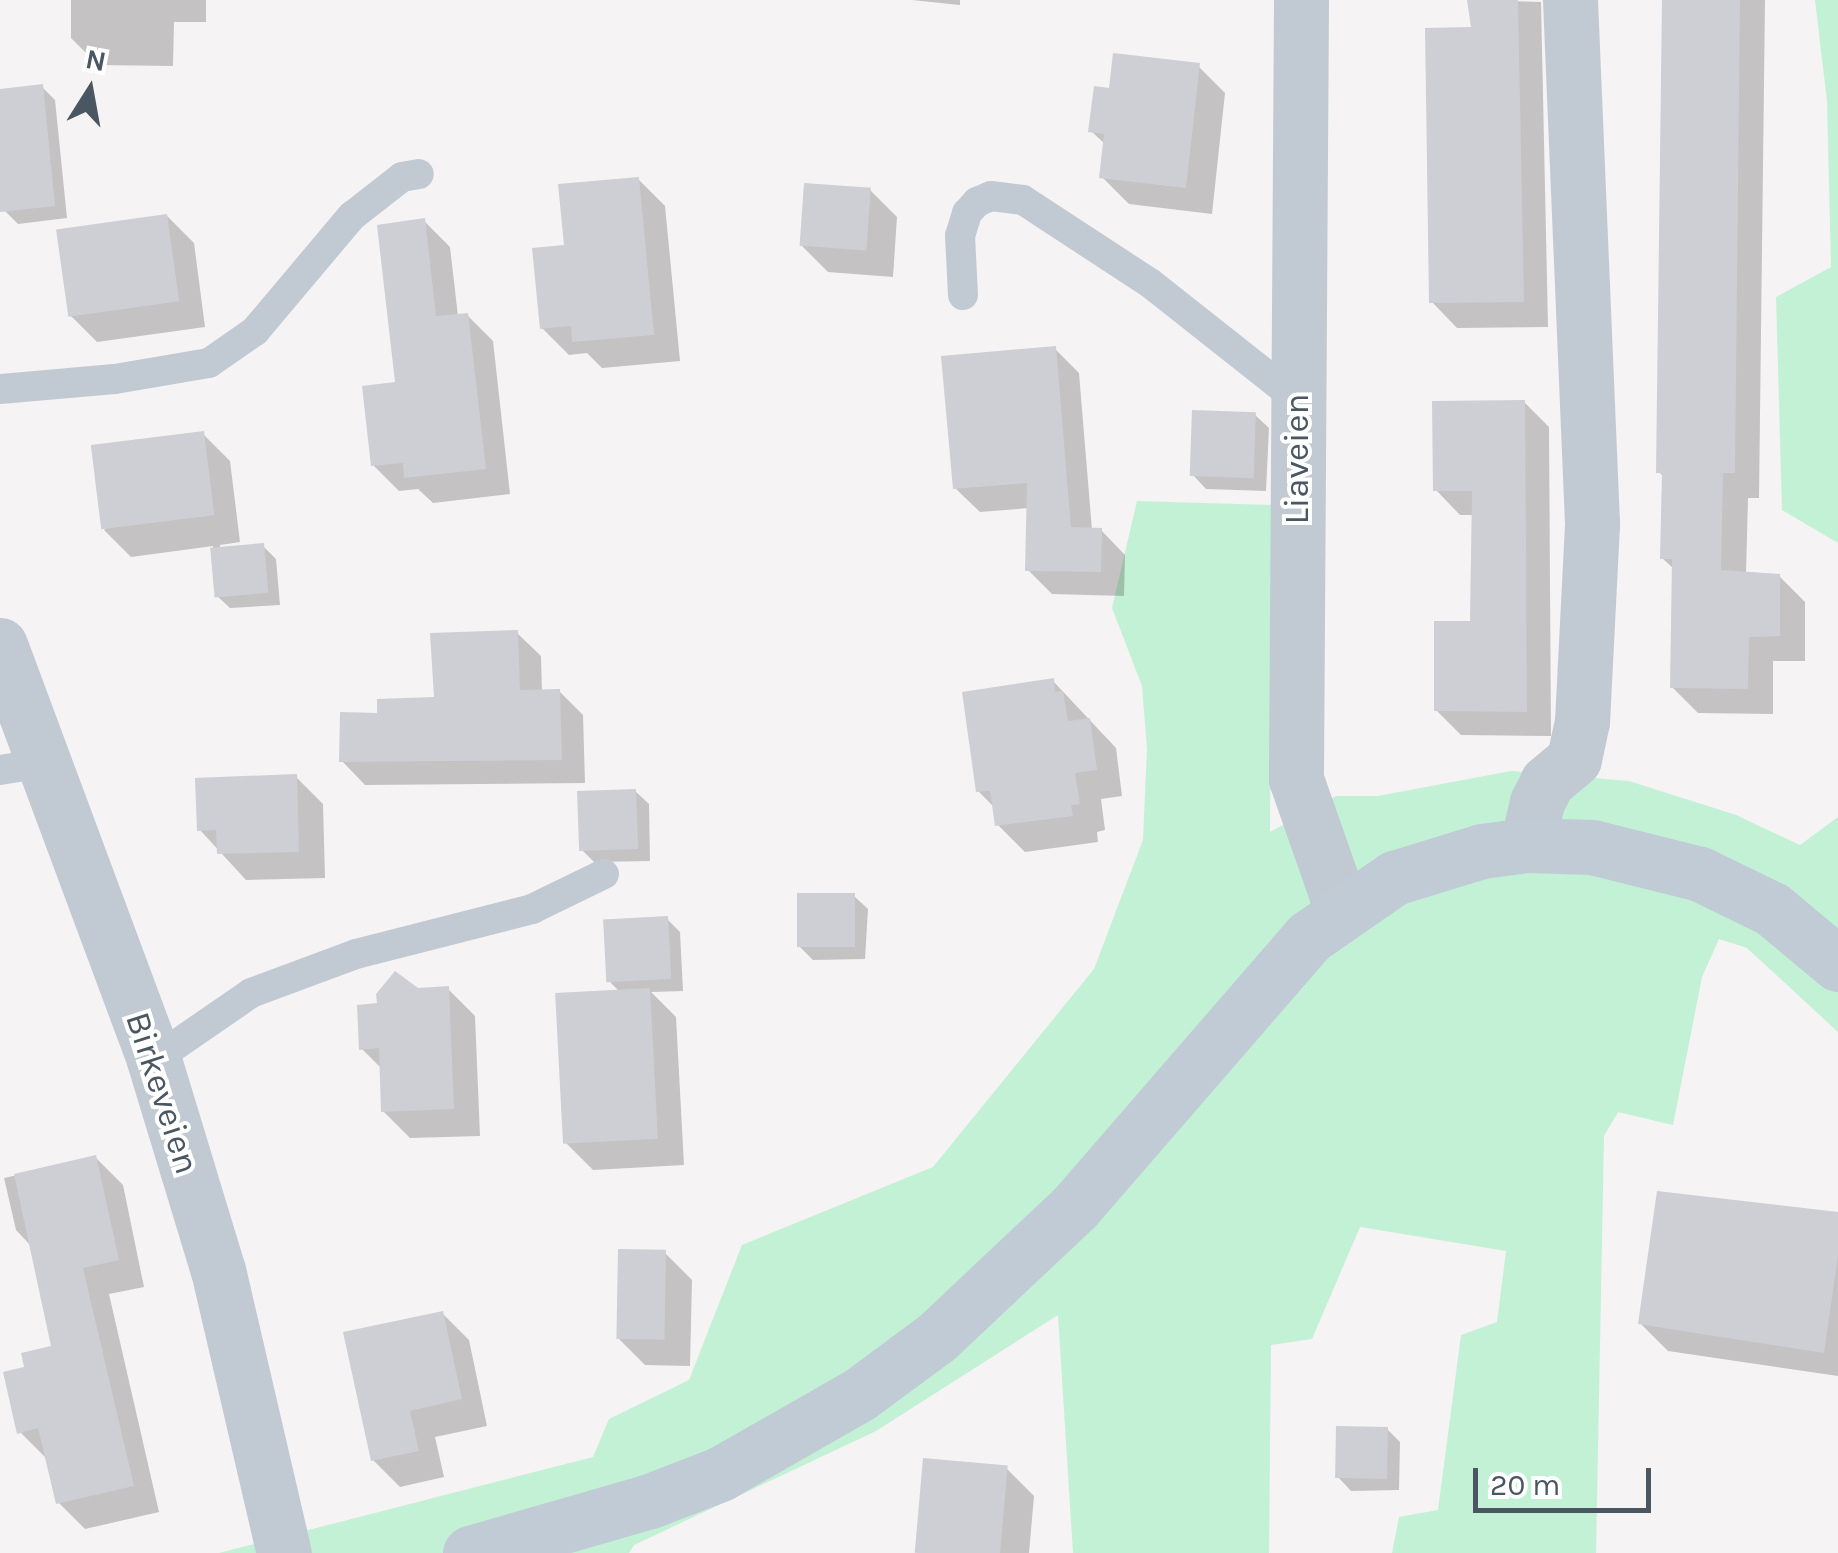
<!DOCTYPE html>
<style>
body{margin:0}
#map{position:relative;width:1838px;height:1553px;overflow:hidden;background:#f5f3f3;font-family:Karla,sans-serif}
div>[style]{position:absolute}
.green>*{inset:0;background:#c3f1d5}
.shadow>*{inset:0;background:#0003}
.building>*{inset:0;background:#cdcfd5;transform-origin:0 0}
.lane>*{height:30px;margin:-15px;padding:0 15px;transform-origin:15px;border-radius:15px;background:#c1cad2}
.street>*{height:55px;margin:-27.5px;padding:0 27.5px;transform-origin:27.5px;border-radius:27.5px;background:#c1cad2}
.secondary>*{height:55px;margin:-27.5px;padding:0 27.5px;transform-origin:27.5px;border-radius:27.5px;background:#c1cbd6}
span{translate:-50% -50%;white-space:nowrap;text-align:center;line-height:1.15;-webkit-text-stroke:8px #fff;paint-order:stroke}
.street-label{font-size:35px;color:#4a5661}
.north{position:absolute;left:40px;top:40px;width:100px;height:100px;-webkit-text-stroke:8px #fff;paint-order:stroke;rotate:11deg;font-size:28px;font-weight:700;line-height:40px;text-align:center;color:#4a5661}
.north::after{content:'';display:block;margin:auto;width:35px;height:45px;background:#4a5661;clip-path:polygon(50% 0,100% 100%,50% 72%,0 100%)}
.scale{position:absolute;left:1473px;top:1468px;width:178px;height:45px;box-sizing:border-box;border:5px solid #4a5661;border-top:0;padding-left:12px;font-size:30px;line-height:35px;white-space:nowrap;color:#4a5661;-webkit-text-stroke:8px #fff;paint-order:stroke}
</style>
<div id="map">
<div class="green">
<i style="clip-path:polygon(1815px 0,1838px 0,1838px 543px,1782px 510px,1776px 297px,1831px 267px,1827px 101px)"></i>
<i style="clip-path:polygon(1137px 501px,1272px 505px,1270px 832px,1336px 796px,1378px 796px,1511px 771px,1629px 781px,1736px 815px,1800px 845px,1838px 817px,1838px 1032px,1747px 948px,1719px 939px,1702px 977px,1673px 1125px,1618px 1112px,1604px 1136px,1596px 1553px,1392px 1553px,1399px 1517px,1438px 1510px,1461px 1335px,1497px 1322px,1506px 1251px,1360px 1227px,1312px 1339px,1271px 1345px,1269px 1553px,1073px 1553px,1058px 1315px,876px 1431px,634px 1545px,629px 1553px,219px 1553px,593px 1457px,609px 1419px,689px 1380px,742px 1245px,933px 1167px,1094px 969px,1143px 840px,1147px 749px,1142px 686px,1112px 608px)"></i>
</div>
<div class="shadow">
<i style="clip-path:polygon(71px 0,206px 0,206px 22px,174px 22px,173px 66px,98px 65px,71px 38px)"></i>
<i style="clip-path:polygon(912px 0,960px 0,960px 5px)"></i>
<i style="clip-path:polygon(1470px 0,1541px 2px,1548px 327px,1457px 328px,1432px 302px,1474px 29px)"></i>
<i style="clip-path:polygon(1664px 0,1765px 0,1759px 498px,1748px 498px,1746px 574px,1779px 576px,1805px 602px,1805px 661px,1773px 661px,1773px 714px,1698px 713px,1672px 687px,1674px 569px,1662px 558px,1665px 478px,1659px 472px)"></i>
<i style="clip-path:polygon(1198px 66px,1225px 93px,1212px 214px,1129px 204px,1102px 177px,1106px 145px,1091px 131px,1111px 91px)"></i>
<i style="clip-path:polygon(42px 87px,55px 100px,67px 218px,18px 224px,5px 211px,0 91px)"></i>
<i style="clip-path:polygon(638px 179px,665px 206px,680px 361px,602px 368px,587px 353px,569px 355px,542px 328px,567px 248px)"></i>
<i style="clip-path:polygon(870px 190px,897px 217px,893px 277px,828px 272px,801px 245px)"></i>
<i style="clip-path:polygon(167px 216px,194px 243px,205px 327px,97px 342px,70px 315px)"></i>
<i style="clip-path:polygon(424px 221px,450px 247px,458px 316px,467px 315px,493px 341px,510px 494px,433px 503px,418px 489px,399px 491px,373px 465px,398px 385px)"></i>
<i style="clip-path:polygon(1055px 349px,1079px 373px,1092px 530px,1101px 530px,1125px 555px,1124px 596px,1052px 594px,1028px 570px,1029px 508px,980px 512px,955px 488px)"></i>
<i style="clip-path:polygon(1524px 402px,1549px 427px,1551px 736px,1461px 735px,1436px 710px,1472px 623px,1474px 515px,1460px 515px,1436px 490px)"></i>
<i style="clip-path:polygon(1255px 415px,1269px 428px,1266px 491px,1206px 489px,1193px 475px)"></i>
<i style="clip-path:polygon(203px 434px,230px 461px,240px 542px,220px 545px,220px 549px,263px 546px,276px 559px,280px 605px,230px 608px,216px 595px,213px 546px,131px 557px,104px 530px)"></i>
<i style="clip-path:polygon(517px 633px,541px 656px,542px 692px,559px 691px,583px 715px,585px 783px,365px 785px,342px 761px,380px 715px,437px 700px)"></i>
<i style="clip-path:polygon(1053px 681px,1116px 748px,1122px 796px,1101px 799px,1105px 830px,1097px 832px,1098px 842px,1025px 852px,998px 825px,995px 808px,978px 791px)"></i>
<i style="clip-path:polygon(296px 777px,323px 804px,325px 878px,246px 880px,200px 830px)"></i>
<i style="clip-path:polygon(635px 791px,649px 804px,650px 861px,594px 862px,581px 849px)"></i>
<i style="clip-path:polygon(854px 896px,868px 909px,865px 959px,813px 960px,799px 946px)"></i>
<i style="clip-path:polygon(667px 919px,680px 932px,683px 991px,651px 992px,676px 1017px,684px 1165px,593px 1170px,566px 1143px,620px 992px,608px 980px)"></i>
<i style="clip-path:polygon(448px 989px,475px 1016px,480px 1136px,410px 1138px,383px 1111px,382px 1069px,361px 1048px,417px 990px)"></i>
<i style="clip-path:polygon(96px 1158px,123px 1185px,144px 1287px,109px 1294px,159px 1512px,85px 1529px,58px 1502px,47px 1459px,20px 1432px,27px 1369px,54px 1348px,31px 1246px,16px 1230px,4px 1178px)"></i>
<i style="clip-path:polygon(1838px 1214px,1838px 1376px,1668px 1351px,1641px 1324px)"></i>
<i style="clip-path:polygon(665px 1253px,692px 1280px,690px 1366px,645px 1365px,618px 1338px)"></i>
<i style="clip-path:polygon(442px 1313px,469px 1340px,487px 1426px,435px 1437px,444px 1477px,400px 1487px,373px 1460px)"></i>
<i style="clip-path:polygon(1387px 1429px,1400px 1442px,1399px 1490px,1351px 1491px,1338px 1477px)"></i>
<i style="clip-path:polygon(1007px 1469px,1034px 1496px,1029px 1553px,917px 1553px)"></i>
</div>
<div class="building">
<i style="clip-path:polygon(1467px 0,1518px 0,1524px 302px,1429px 303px,1425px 28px,1471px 27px)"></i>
<i style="clip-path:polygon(1662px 0,1740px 0,1735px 473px,1723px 473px,1721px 570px,1780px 574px,1780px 636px,1749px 637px,1748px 689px,1670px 688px,1672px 559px,1660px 559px,1662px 473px,1656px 473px)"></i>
<i style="clip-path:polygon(1113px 53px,1200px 63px,1186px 188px,1099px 178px,1104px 134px,1088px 132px,1094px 86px,1109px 88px)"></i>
<i style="clip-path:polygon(43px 84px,55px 206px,0 212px,0 89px)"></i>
<i style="clip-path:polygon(639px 177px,654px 335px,572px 342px,571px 326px,540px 329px,532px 248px,564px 245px,558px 184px)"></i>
<i style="left:804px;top:183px;width:67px;height:63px;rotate:4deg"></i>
<i style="left:167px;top:214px;width:88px;height:112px;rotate:82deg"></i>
<i style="clip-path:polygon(425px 218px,436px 316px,468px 313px,486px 469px,404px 478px,403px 463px,371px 466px,362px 386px,395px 382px,377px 225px)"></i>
<i style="clip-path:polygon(1056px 346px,1071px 527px,1102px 528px,1101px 572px,1025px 571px,1027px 483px,953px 489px,941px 356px)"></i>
<i style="clip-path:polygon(1525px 400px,1527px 712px,1434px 711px,1434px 621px,1470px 621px,1472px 491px,1433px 491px,1432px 401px)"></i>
<i style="left:1192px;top:410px;width:64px;height:66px;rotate:2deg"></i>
<i style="left:204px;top:431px;width:85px;height:114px;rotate:83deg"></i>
<i style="left:264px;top:543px;width:50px;height:54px;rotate:85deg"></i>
<i style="clip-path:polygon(518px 630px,520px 690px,560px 689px,562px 760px,339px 762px,340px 712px,377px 713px,377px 699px,434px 697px,430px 633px)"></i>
<i style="clip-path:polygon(1054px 678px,1055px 692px,1063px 691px,1068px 721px,1090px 718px,1097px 770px,1075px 773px,1080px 804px,1071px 805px,1073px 816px,995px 826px,990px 791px,976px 792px,962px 692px)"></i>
<i style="clip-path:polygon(297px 774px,299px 852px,217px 854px,216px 830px,197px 831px,195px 778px)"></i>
<i style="left:636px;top:789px;width:60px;height:59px;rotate:88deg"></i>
<i style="left:797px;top:893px;width:58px;height:54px"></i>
<i style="left:668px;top:916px;width:63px;height:65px;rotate:87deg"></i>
<i style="clip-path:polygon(395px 971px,418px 988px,449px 986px,454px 1109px,381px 1112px,379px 1048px,359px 1050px,357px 1005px,377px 1003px,376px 994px)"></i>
<i style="left:650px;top:988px;width:151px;height:95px;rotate:87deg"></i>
<i style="clip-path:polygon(96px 1155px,119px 1260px,83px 1268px,134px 1486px,56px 1504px,38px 1428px,17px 1434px,3px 1372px,24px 1367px,21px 1353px,51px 1346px,14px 1174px)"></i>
<i style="clip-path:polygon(1657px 1191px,1838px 1212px,1838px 1256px,1824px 1353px,1638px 1324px)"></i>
<i style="left:618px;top:1249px;width:48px;height:90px;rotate:1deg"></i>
<i style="clip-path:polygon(443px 1311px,462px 1399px,410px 1411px,419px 1451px,371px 1461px,343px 1332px)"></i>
<i style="left:1336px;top:1426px;width:52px;height:52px;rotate:1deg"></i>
<i style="left:923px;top:1458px;width:85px;height:95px;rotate:5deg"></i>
</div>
<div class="lane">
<i style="left:963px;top:295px;width:59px;rotate:-92.9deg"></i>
<i style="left:960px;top:236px;width:24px;rotate:-73deg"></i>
<i style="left:967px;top:213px;width:15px;rotate:-48deg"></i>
<i style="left:977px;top:202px;width:15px;rotate:-23deg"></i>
<i style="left:991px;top:196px;width:32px;rotate:7deg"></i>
<i style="left:1023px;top:200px;width:152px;rotate:33.2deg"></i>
<i style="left:1150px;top:283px;width:187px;rotate:38.3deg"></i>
<i style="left:0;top:389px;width:115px;rotate:-5deg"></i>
<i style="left:115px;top:379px;width:95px;rotate:-9.7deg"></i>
<i style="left:209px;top:363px;width:56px;rotate:-34.8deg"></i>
<i style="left:255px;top:331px;width:150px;rotate:-49.9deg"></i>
<i style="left:352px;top:216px;width:63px;rotate:-38deg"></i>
<i style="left:402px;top:177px;width:17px;rotate:-10deg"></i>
<i style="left:0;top:770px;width:45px;rotate:-9deg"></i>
<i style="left:154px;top:1060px;width:118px;rotate:-34.6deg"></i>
<i style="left:251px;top:993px;width:112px;rotate:-20.4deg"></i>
<i style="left:356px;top:954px;width:182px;rotate:-14.3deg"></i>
<i style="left:532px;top:909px;width:80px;rotate:-25.9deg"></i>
</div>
<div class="street">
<i style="left:1301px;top:0;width:779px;rotate:90.37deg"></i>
<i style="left:1296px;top:779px;width:139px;rotate:70.7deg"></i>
<i style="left:0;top:645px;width:443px;rotate:69.6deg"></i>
<i style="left:154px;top:1060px;width:220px;rotate:73.1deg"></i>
<i style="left:218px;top:1270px;width:291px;rotate:76.9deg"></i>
<i style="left:1527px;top:845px;width:44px;rotate:-76.9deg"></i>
<i style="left:1537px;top:802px;width:22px;rotate:-63deg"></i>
<i style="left:1547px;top:782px;width:35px;rotate:-40deg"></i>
<i style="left:1574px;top:759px;width:38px;rotate:-78deg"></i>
<i style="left:1582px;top:722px;width:199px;rotate:-87.1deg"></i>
<i style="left:1592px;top:523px;width:523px;rotate:-92.41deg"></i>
</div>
<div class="secondary">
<i style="left:470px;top:1553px;width:187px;rotate:-16.1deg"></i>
<i style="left:650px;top:1501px;width:75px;rotate:-21.1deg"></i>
<i style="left:720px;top:1474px;width:161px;rotate:-29.7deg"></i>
<i style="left:860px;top:1394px;width:96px;rotate:-36.5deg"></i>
<i style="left:937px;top:1337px;width:190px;rotate:-43.3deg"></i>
<i style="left:1075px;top:1207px;width:357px;rotate:-49.1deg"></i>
<i style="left:1309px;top:937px;width:103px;rotate:-34.8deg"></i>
<i style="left:1394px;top:878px;width:92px;rotate:-17.1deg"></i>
<i style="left:1482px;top:851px;width:45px;rotate:-7.6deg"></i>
<i style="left:1527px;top:845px;width:65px;rotate:1.8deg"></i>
<i style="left:1592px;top:847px;width:111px;rotate:14deg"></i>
<i style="left:1700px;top:874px;width:80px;rotate:25.9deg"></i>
<i style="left:1772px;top:909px;width:86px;rotate:39.8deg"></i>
</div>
<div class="street-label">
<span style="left:1297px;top:459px;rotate:-90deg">Liaveien</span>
<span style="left:162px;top:1093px;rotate:72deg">Birkeveien</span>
</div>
<div class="north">N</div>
<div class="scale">20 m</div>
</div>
